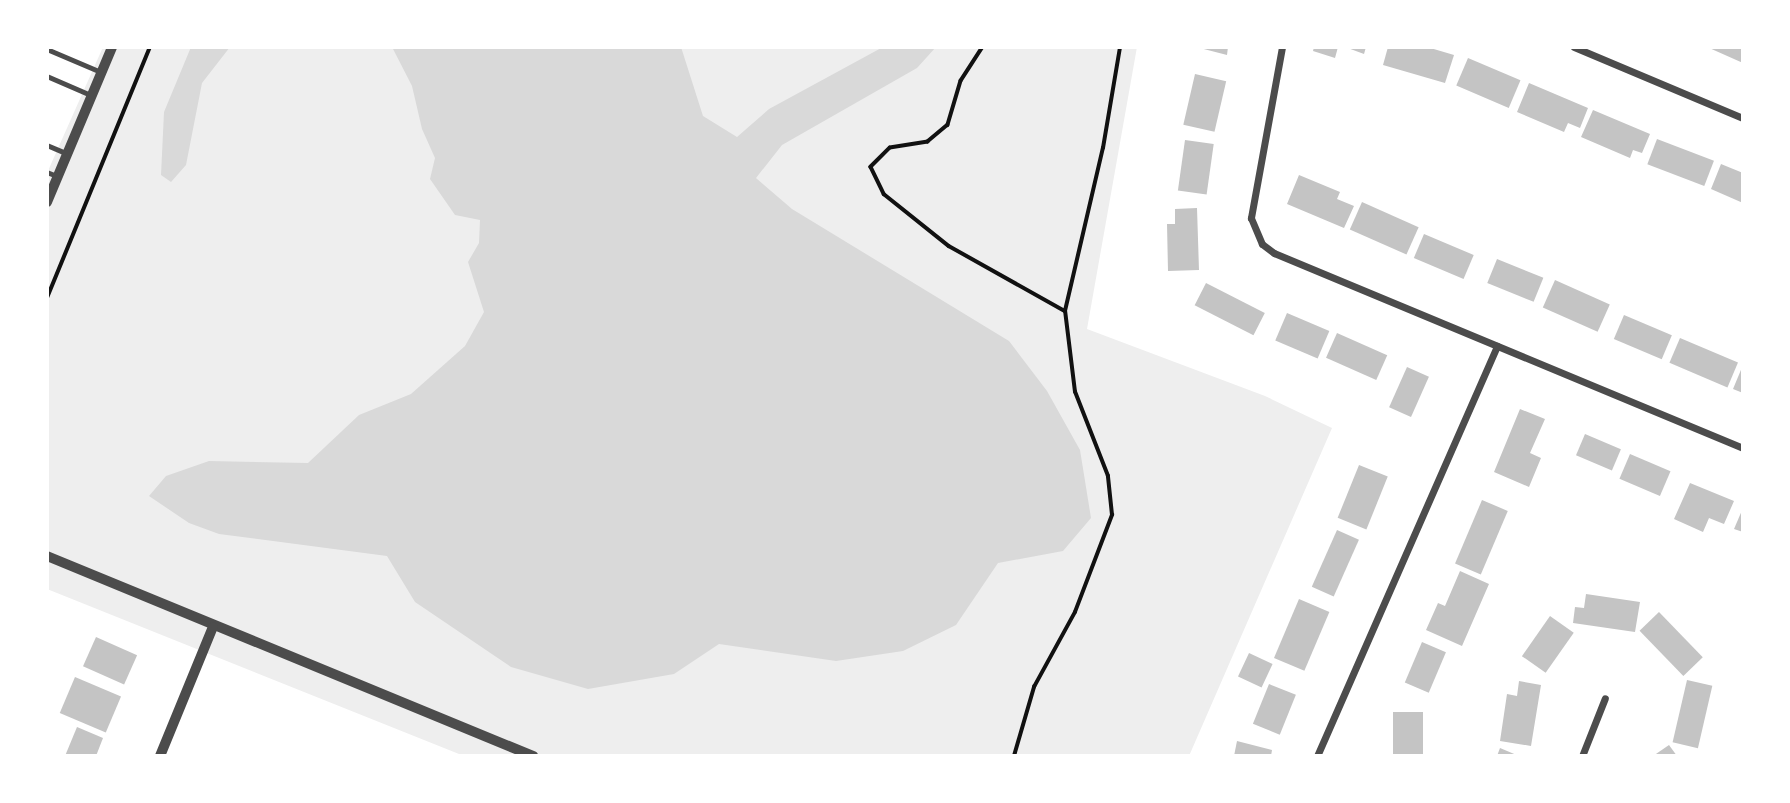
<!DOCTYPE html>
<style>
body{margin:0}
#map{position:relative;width:1790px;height:803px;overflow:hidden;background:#fff;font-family:Quicksand,sans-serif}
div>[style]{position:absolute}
.green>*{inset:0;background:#eee}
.water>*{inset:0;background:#d9d9d9}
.building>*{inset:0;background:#c4c4c4;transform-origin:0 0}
.path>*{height:3.5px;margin:-1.75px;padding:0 1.75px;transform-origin:1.75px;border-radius:1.75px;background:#111}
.service>*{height:4.5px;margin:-2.25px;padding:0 2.25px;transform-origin:2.25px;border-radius:2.25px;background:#4c4c4c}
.minor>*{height:7px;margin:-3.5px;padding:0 3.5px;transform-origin:3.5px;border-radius:3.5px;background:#4c4c4c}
.tertiary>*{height:10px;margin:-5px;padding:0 5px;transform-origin:5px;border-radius:5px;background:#4c4c4c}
span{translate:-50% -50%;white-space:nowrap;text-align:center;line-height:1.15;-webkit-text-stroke:5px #fff;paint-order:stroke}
.frame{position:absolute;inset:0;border:49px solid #fff;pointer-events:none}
</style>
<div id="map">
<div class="green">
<i style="clip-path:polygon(103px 47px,1137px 47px,1087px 329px,1265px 396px,1332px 428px,1189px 756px,464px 756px,47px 589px,47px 173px)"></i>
</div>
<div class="water">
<i style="clip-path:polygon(191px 47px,230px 47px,202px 83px,186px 165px,171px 182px,161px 175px,164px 112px)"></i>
<i style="clip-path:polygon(392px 47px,681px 47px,703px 116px,737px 137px,769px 109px,883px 47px,936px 47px,917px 68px,782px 145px,756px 178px,792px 209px,1009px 341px,1047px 391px,1080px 450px,1091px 518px,1063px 551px,998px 563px,956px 625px,903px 651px,836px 661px,719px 644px,674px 674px,588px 689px,511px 667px,415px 602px,387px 556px,219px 534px,189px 523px,149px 496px,166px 476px,209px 461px,308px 463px,359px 415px,411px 394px,465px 346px,484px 312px,468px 262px,479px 243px,480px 220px,455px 215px,430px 179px,435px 158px,422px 129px,412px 86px)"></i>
</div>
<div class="building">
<i style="clip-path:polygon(1196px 47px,1228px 47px,1227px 55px)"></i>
<i style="clip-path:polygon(1314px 47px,1338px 47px,1335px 58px,1313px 51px)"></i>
<i style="clip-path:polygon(1345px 47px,1366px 47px,1364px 54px)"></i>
<i style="clip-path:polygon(1388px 47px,1427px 47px,1454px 55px,1445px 83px,1383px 65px)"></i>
<i style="clip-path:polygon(1707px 47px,1743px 47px,1743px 63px)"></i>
<i style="left:1468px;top:58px;width:57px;height:30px;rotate:23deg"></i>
<i style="left:1195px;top:74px;width:32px;height:52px;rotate:13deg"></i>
<i style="clip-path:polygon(1529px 83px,1588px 108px,1580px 128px,1568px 123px,1564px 132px,1517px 112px)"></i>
<i style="clip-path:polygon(1593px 110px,1650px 134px,1642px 153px,1633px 150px,1630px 158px,1581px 137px)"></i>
<i style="left:1657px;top:139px;width:61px;height:27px;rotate:21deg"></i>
<i style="left:1185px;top:140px;width:29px;height:51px;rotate:8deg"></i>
<i style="clip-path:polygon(1721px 164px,1743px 173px,1743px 203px,1711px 189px)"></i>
<i style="clip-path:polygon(1299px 175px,1340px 192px,1337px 199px,1354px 206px,1344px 228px,1287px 204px)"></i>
<i style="left:1362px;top:202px;width:62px;height:30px;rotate:24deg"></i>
<i style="clip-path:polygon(1197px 208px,1199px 270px,1168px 271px,1167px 224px,1175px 224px,1175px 209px)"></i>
<i style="left:1424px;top:234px;width:54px;height:26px;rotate:23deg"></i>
<i style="left:1497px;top:259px;width:50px;height:26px;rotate:22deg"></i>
<i style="left:1555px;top:280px;width:60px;height:30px;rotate:24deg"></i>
<i style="left:1206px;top:283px;width:66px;height:25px;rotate:27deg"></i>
<i style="left:1287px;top:313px;width:46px;height:30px;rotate:23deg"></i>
<i style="left:1624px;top:315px;width:52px;height:26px;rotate:23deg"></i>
<i style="left:1337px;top:333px;width:55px;height:27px;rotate:24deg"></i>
<i style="left:1680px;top:338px;width:63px;height:27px;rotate:23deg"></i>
<i style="clip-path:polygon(1743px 365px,1743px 393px,1733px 389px)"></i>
<i style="left:1407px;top:367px;width:24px;height:44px;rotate:24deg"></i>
<i style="clip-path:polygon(1520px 409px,1545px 419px,1530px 453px,1541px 458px,1529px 487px,1494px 472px)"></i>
<i style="left:1585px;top:434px;width:39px;height:23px;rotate:23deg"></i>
<i style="left:1630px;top:454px;width:44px;height:27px;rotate:23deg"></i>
<i style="left:1359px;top:465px;width:31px;height:57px;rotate:22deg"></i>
<i style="clip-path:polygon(1690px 483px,1734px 501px,1724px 524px,1709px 518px,1703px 532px,1674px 519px)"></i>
<i style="left:1482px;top:500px;width:28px;height:69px;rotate:23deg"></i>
<i style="clip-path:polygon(1743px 508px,1743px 532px,1734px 529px)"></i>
<i style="left:1337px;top:530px;width:24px;height:62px;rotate:24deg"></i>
<i style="clip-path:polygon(1460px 571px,1489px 584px,1462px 646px,1426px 630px,1438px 603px,1445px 606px)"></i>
<i style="clip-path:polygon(1586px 594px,1640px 602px,1635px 632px,1573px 623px,1575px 607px,1584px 608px)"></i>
<i style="left:1299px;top:599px;width:33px;height:64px;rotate:23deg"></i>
<i style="left:1659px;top:612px;width:63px;height:27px;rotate:46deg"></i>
<i style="left:1550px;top:616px;width:29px;height:49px;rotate:35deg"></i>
<i style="left:96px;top:637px;width:45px;height:32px;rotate:24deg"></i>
<i style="left:1422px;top:642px;width:26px;height:44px;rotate:23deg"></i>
<i style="left:1249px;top:653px;width:26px;height:26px;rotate:25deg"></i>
<i style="left:75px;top:677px;width:50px;height:39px;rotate:23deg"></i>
<i style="left:1687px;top:680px;width:26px;height:64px;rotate:13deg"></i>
<i style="clip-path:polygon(1519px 681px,1541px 685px,1531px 746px,1500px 741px,1507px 694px,1517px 696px)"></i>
<i style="left:1269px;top:684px;width:29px;height:43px;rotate:22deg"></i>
<i style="left:1393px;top:712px;width:30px;height:44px"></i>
<i style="clip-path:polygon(77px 727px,103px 738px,96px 756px,65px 756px)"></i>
<i style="clip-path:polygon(1237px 741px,1272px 750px,1271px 756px,1234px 756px)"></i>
<i style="clip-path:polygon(1669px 745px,1677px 756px,1653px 756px)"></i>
<i style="clip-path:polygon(1500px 748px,1519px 756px,1497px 756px)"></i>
</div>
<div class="path">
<i style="left:983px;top:47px;width:40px;rotate:122.9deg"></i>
<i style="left:961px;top:81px;width:46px;rotate:106.5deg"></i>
<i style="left:948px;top:125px;width:26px;rotate:140deg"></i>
<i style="left:928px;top:142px;width:38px;rotate:171deg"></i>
<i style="left:890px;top:148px;width:27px;rotate:135deg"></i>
<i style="left:871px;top:167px;width:30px;rotate:64deg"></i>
<i style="left:884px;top:194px;width:83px;rotate:38.7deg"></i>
<i style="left:949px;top:246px;width:133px;rotate:29.3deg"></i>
<i style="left:47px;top:298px;width:271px;rotate:-67.7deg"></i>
<i style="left:1014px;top:756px;width:72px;rotate:-73.8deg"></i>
<i style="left:1034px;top:687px;width:85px;rotate:-61.3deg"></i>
<i style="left:1075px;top:612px;width:104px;rotate:-69.1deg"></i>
<i style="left:1112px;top:515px;width:39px;rotate:-96deg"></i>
<i style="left:1108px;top:476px;width:90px;rotate:-111.4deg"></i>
<i style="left:1075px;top:392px;width:82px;rotate:-97deg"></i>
<i style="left:1065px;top:311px;width:167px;rotate:-76.9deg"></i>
<i style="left:1103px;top:148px;width:102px;rotate:-80.4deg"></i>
</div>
<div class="service">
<i style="left:47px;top:49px;width:59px;rotate:23.1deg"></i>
<i style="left:47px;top:76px;width:48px;rotate:23.4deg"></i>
<i style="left:47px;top:145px;width:21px;rotate:23deg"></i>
<i style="left:47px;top:172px;width:11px;rotate:22deg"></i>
</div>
<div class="minor">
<i style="left:1282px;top:47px;width:174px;rotate:100.3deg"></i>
<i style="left:1251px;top:218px;width:28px;rotate:67deg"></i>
<i style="left:1262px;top:244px;width:15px;rotate:37deg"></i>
<i style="left:1274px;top:253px;width:508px;rotate:22.58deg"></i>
<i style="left:1574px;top:47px;width:183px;rotate:22.8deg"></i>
<i style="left:1317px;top:756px;width:448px;rotate:-66.3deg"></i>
<i style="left:1582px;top:756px;width:62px;rotate:-68.4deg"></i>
</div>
<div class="tertiary">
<i style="left:47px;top:202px;width:168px;rotate:-67.2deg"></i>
<i style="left:47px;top:556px;width:526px;rotate:22.37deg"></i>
<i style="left:160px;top:756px;width:139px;rotate:-67.7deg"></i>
</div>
<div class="frame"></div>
</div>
